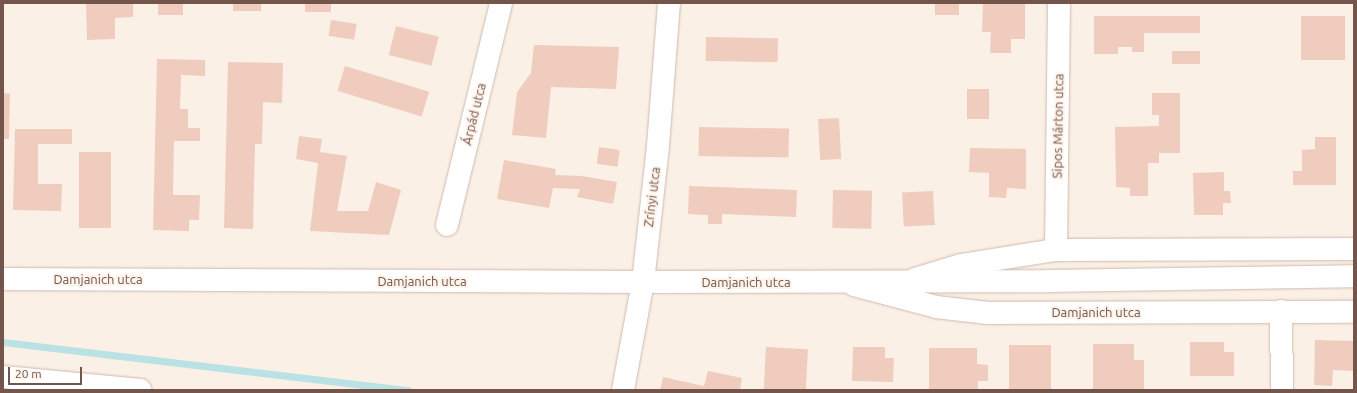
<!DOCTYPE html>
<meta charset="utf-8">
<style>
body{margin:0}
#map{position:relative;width:1357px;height:393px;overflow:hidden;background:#fbf0e5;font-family:Ubuntu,sans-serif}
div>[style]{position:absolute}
.stream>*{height:7px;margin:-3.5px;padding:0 3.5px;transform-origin:3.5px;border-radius:3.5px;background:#bae2e4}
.building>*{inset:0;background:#efccbe;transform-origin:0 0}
.roads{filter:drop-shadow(0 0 1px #ceb9af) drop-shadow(0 0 1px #ceb9af)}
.minor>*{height:22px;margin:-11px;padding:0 11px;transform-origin:11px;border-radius:11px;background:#fff}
.tertiary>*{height:22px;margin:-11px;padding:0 11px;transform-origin:11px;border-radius:11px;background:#fff}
.secondary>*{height:22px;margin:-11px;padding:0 11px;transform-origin:11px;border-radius:11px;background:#fff}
span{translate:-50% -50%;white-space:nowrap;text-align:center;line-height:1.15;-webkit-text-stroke:4px #fef4eb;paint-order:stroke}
.street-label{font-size:13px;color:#73554b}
.frame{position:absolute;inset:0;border:4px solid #73554b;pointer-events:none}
.scale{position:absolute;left:8px;top:367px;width:74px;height:18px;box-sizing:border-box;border:2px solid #73554b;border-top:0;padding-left:5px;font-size:12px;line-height:14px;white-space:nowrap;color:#73554b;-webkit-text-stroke:3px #fef4eb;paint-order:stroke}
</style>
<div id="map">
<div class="stream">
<i style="left:3px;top:342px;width:408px;rotate:6.8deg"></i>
</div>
<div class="building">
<i style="clip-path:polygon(86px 3px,133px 3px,133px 17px,115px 18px,115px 39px,87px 40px)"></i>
<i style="left:158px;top:3px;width:25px;height:12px"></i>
<i style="left:233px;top:3px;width:28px;height:8px"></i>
<i style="left:305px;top:3px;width:26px;height:9px"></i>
<i style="left:935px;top:3px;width:24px;height:12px"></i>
<i style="clip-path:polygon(983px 3px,1025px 4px,1025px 39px,1011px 39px,1011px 53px,990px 53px,991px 32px,982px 32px)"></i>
<i style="clip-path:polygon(1094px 16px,1200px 16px,1200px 33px,1144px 33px,1144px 52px,1132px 52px,1132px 47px,1118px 47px,1118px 54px,1094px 54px)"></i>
<i style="left:1301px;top:16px;width:44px;height:44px"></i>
<i style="left:331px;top:20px;width:26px;height:16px;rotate:9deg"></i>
<i style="left:396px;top:26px;width:44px;height:30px;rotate:14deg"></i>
<i style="left:706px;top:37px;width:72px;height:24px;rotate:1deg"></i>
<i style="clip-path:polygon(534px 45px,619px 47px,616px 89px,551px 87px,546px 138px,512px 135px,517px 92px,531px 73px)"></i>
<i style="left:1172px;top:51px;width:28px;height:13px"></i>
<i style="clip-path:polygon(157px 59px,205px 60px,205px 76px,181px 75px,180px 109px,188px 109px,188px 128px,200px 128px,200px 141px,174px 141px,173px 195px,200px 195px,199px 220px,189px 220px,189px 231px,153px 230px)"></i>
<i style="clip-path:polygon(228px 62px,283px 63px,282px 103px,263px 102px,262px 144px,255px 144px,253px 229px,224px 228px)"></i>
<i style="left:345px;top:66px;width:88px;height:26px;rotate:17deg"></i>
<i style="left:989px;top:89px;width:30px;height:22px;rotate:90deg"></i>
<i style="clip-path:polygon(3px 93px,10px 94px,9px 139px,3px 139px)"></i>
<i style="clip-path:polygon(1152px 93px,1180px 93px,1180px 153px,1159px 153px,1159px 163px,1148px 163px,1148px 196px,1130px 196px,1130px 188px,1116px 187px,1115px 127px,1159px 126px,1159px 115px,1152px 115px)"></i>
<i style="left:839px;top:118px;width:41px;height:21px;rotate:87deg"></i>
<i style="left:699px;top:127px;width:90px;height:29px;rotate:1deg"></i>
<i style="clip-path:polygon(15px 129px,72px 129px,72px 144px,38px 144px,38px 184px,62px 184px,61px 211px,13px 210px)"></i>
<i style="clip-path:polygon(299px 136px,322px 139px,320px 152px,347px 156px,337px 211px,368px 211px,376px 182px,401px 190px,389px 235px,310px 231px,318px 163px,296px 159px)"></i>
<i style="clip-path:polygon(1315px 137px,1336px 137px,1336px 185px,1293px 185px,1293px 171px,1302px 171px,1302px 150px,1315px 149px)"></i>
<i style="left:599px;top:147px;width:21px;height:17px;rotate:8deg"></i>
<i style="clip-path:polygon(970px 148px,1026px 149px,1026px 189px,1007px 188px,1006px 198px,989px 197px,989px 173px,969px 172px)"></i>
<i style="left:79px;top:152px;width:32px;height:76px"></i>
<i style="clip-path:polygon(504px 160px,556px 169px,555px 175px,582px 176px,617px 182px,613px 204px,577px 197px,580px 189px,553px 188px,549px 208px,497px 199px)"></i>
<i style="clip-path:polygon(1224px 172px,1224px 191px,1230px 191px,1231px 203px,1223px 203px,1223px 215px,1194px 215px,1193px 173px)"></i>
<i style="clip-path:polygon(689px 186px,797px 190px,796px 217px,722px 214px,722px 224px,708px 224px,708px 215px,688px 214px)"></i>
<i style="left:833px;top:190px;width:39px;height:38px;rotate:1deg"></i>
<i style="left:933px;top:191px;width:34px;height:31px;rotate:87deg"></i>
<i style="clip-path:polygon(1315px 340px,1354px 341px,1354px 371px,1333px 370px,1332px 386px,1314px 385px)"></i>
<i style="clip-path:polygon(1190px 342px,1224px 342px,1224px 352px,1234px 352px,1234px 376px,1190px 376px)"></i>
<i style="clip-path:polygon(1093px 344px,1134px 344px,1134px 360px,1144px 360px,1144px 390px,1093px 390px)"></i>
<i style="left:1009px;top:345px;width:42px;height:45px"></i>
<i style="left:766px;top:347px;width:42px;height:43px;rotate:3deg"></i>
<i style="clip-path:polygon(853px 347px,885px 347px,885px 358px,894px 358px,893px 382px,852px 381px)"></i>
<i style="clip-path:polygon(929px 348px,977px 348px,977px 364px,988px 365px,988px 381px,978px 381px,978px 390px,929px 390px)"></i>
<i style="clip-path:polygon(708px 371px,742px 378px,740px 390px,660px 390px,663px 377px,704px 386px)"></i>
</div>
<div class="roads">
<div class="minor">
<i style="left:447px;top:225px;width:228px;rotate:-76.3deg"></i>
<i style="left:1056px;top:250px;width:247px;rotate:-89.3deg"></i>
<i style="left:915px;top:279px;width:48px;rotate:-16.9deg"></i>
<i style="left:961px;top:265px;width:96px;rotate:-9deg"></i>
<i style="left:1056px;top:250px;width:298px;rotate:-0.2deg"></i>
<i style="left:854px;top:285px;width:85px;rotate:15deg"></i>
<i style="left:936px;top:307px;width:52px;rotate:6.6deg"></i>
<i style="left:988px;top:313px;width:366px;rotate:-0.2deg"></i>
<i style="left:1281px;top:311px;width:79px;rotate:89.3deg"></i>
<i style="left:3px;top:377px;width:138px;rotate:5.4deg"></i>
<i style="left:623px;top:390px;width:110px;rotate:-79.5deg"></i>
<i style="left:643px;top:282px;width:137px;rotate:-83.7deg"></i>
<i style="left:658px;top:146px;width:143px;rotate:-85.6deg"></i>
</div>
<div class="tertiary">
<i style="left:3px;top:279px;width:640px;rotate:0.27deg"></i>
<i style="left:643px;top:282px;width:405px;rotate:-0.1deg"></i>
</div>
<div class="secondary">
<i style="left:1048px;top:281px;width:306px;rotate:-0.9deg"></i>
</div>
</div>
<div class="street-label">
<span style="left:474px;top:114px;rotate:-76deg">Árpád utca</span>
<span style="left:1058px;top:126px;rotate:-89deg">Sipos Márton utca</span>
<span style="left:652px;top:197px;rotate:-83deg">Zrínyi utca</span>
<span style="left:98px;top:279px">Damjanich utca</span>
<span style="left:422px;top:281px">Damjanich utca</span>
<span style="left:746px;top:282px">Damjanich utca</span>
<span style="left:1096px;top:312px">Damjanich utca</span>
</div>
<div class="frame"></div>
<div class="scale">20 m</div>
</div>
